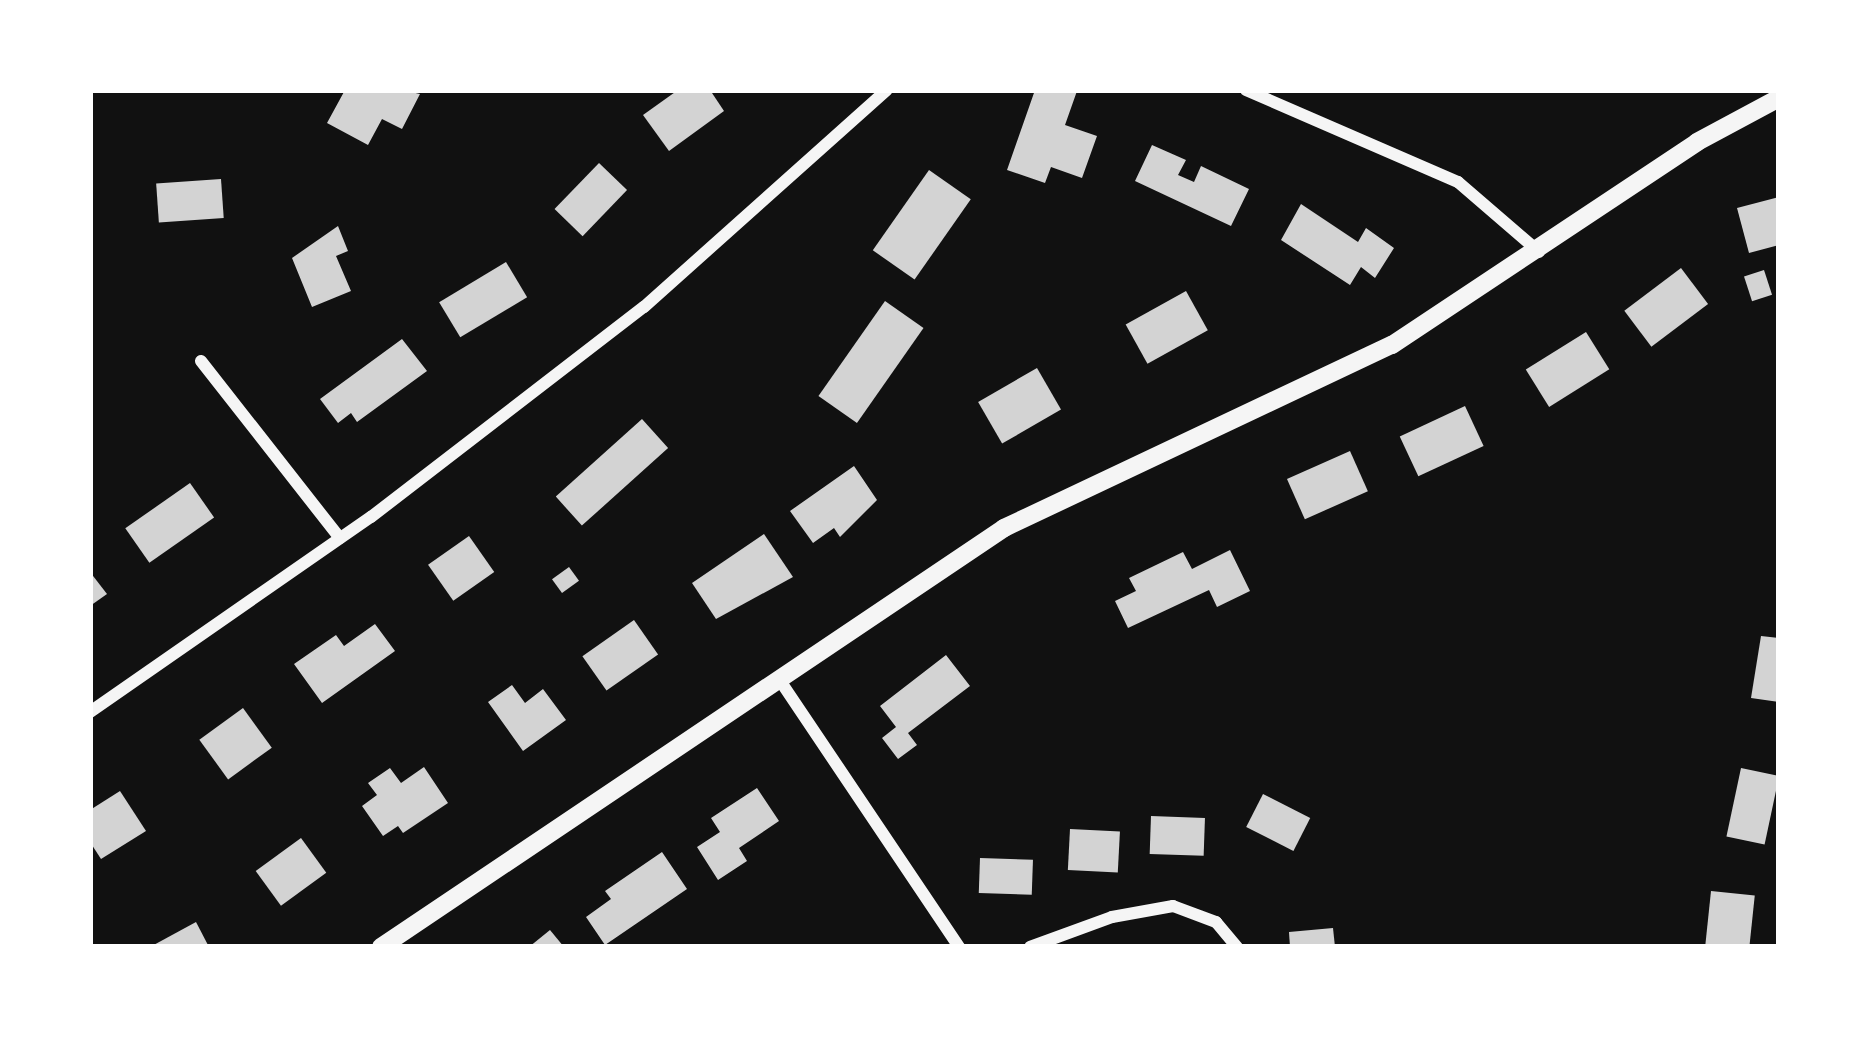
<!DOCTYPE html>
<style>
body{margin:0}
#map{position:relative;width:1869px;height:1037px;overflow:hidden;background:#111;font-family:Quicksand,sans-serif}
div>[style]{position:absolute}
.building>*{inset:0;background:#d3d3d3;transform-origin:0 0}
.minor>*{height:12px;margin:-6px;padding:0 6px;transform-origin:6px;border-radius:6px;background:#f5f5f5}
.tertiary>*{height:18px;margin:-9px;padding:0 9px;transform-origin:9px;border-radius:9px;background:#f5f5f5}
span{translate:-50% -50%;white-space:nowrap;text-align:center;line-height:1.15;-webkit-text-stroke:9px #fff;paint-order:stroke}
.frame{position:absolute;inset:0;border:93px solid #fff;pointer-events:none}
</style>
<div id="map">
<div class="building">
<i style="clip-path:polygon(345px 90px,402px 90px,420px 94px,402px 129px,382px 119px,368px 145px,327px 123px)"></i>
<i style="clip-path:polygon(678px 90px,710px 90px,724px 111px,669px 151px,643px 115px)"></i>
<i style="clip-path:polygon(1035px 90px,1077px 91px,1065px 125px,1097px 136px,1082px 178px,1051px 167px,1045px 183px,1007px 170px)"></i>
<i style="clip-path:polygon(1152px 145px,1186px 160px,1178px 175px,1194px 182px,1201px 166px,1249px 189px,1231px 226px,1135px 181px)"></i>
<i style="left:599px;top:163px;width:39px;height:64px;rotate:44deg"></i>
<i style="left:929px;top:170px;width:51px;height:98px;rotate:35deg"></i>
<i style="left:221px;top:179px;width:39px;height:65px;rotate:86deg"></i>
<i style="clip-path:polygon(1779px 197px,1779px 245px,1749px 253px,1737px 208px)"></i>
<i style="clip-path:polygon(1301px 204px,1358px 242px,1366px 228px,1394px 248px,1375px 278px,1361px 267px,1350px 285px,1281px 240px)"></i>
<i style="clip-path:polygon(338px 226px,348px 251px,336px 256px,351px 291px,312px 307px,292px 258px)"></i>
<i style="left:506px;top:262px;width:41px;height:78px;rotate:59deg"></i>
<i style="left:1681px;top:268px;width:45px;height:71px;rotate:53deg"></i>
<i style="left:1764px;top:270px;width:26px;height:21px;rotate:72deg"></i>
<i style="left:1186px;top:291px;width:45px;height:69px;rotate:61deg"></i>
<i style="left:885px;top:301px;width:47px;height:116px;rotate:35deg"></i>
<i style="left:1586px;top:332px;width:44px;height:71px;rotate:58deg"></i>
<i style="clip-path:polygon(402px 339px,427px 371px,357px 422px,351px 413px,338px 423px,320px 399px)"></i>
<i style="left:1037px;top:368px;width:48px;height:68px;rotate:60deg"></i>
<i style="left:1465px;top:406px;width:44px;height:72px;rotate:65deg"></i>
<i style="left:642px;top:419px;width:39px;height:116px;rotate:48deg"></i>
<i style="left:1350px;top:451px;width:44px;height:69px;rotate:66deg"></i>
<i style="clip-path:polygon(854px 466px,877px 500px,840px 537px,834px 528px,813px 543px,790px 511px)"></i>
<i style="left:190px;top:483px;width:42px;height:79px;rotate:55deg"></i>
<i style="clip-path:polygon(764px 534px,793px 577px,716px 619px,692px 583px)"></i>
<i style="left:469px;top:536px;width:44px;height:50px;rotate:55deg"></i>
<i style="clip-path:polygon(1230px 550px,1250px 591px,1217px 607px,1209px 590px,1128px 628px,1115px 601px,1136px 591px,1129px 578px,1183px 552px,1192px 569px)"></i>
<i style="left:569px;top:567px;width:17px;height:21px;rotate:54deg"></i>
<i style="clip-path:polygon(90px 572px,107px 594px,90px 606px)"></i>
<i style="left:634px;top:620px;width:42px;height:63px;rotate:55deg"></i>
<i style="clip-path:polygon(375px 624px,395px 651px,322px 703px,294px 664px,336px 635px,344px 646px)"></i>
<i style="clip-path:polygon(1761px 636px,1779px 638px,1779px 702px,1751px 698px)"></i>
<i style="clip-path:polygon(946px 655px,970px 686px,908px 733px,917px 745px,898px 759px,882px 738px,896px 727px,880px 706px)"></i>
<i style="clip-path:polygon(512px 685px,525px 703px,543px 689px,566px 720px,523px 751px,488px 702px)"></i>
<i style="left:243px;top:708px;width:49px;height:54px;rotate:54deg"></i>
<i style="clip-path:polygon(424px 767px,448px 803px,403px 833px,398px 826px,383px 836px,362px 806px,377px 795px,368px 783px,390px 768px,401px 783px)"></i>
<i style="left:1741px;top:768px;width:39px;height:70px;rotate:12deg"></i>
<i style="clip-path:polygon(757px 788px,779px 821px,739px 848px,747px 861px,718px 880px,697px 847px,720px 832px,711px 818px)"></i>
<i style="clip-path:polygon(120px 791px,146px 831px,101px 859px,90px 842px,90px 810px)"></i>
<i style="left:1263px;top:794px;width:53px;height:37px;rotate:27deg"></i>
<i style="left:1151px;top:816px;width:54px;height:38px;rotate:2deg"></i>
<i style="left:1070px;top:829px;width:50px;height:41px;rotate:3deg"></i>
<i style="left:301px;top:838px;width:43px;height:56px;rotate:54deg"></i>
<i style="clip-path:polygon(662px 852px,687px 889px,605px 945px,586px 917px,611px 899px,605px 891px)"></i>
<i style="left:980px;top:858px;width:53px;height:35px;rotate:2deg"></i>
<i style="left:1711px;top:891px;width:44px;height:56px;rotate:6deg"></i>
<i style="clip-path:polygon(196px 922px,209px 947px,150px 947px)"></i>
<i style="clip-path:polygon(1333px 928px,1335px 947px,1290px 947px,1289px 932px)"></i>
<i style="clip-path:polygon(550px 930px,564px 947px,529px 947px)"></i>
</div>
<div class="minor">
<i style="left:1246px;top:90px;width:231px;rotate:23.5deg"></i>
<i style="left:1458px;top:182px;width:107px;rotate:40.8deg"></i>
<i style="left:201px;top:361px;width:225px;rotate:51.9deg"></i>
<i style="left:779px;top:679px;width:323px;rotate:56.1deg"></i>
<i style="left:90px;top:712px;width:342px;rotate:-34.8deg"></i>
<i style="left:371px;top:517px;width:344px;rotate:-37.6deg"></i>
<i style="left:644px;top:307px;width:326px;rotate:-41.8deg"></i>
<i style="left:1030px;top:947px;width:87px;rotate:-20.1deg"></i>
<i style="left:1112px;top:917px;width:62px;rotate:-10.2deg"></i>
<i style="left:1173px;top:906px;width:46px;rotate:20.4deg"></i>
<i style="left:1216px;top:922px;width:33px;rotate:50deg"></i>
</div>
<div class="tertiary">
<i style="left:381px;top:947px;width:751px;rotate:-33.92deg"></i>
<i style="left:1004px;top:528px;width:429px;rotate:-25.3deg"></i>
<i style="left:1392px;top:345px;width:366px;rotate:-33.6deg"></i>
<i style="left:1697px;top:142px;width:93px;rotate:-28.2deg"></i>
</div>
<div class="frame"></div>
</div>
